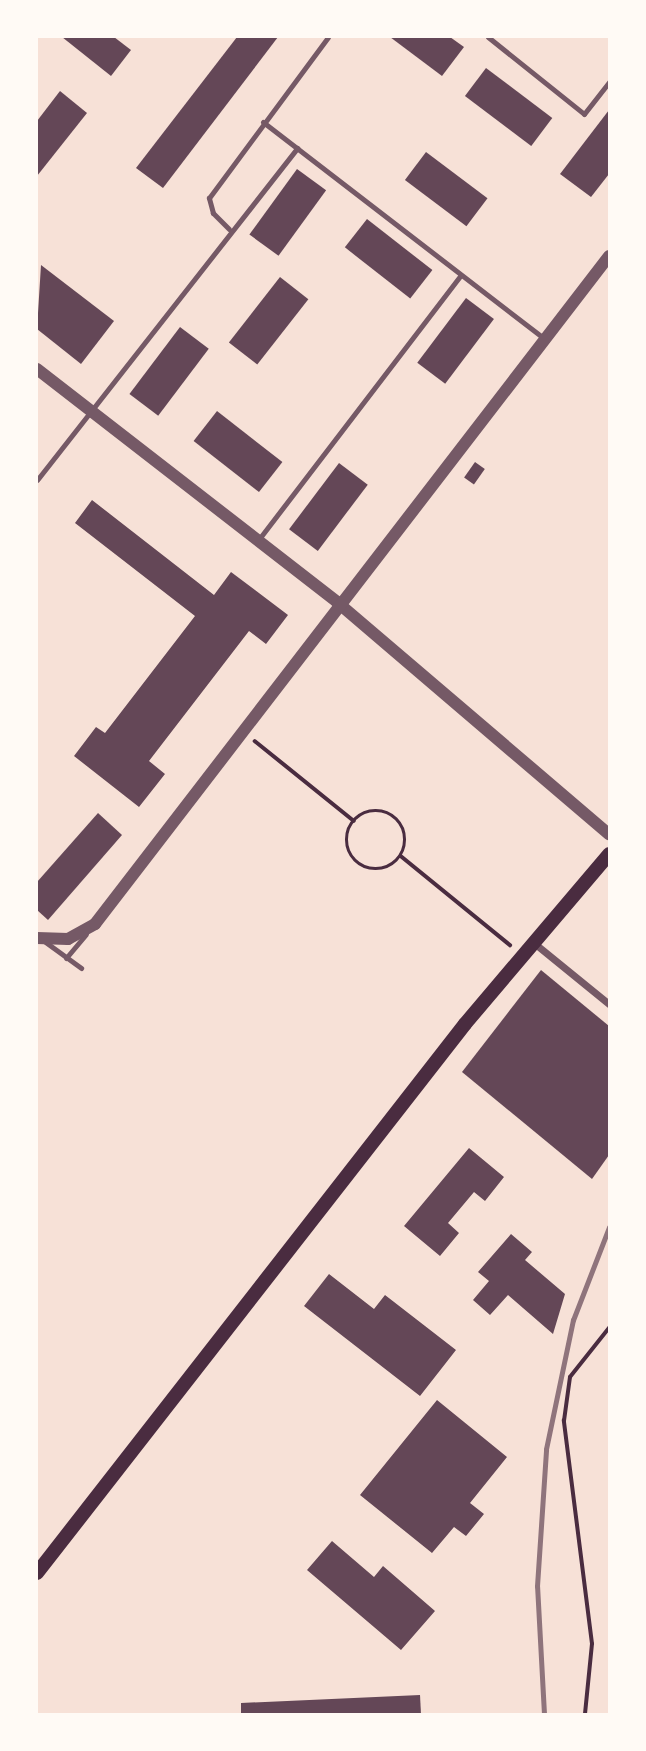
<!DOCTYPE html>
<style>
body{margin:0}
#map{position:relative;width:646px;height:1751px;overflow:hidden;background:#f7e1d7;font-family:"Alegreya Sans",sans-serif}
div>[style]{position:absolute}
.building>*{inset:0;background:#644757;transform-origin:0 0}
.path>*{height:3.5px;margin:-1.75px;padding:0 1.75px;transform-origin:1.75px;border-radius:1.75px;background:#4a2c40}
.path>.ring{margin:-1.75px;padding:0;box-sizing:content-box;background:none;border:3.5px solid #4a2c40;border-radius:50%}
.service>*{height:5px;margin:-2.5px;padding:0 2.5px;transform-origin:2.5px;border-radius:2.5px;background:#755966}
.minor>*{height:7px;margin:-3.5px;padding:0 3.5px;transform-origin:3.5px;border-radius:3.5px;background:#755966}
.tertiary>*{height:12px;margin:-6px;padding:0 6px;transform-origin:6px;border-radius:6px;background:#755966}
.secondary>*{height:14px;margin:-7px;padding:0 7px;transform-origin:7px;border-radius:7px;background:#4a2c40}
.rail>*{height:5px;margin:-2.5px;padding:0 2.5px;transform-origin:2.5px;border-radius:2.5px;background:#8f747c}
span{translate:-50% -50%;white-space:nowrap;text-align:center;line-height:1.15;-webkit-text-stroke:5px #fffaf5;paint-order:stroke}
.frame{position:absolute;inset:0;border:38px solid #fffaf5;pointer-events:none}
</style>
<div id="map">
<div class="building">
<i style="clip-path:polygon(62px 37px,114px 37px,131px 50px,111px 76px)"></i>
<i style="clip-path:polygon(237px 37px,278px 37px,163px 188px,136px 168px)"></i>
<i style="clip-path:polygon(390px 37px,450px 37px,464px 47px,442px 76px)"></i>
<i style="left:486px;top:68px;width:83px;height:35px;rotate:37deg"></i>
<i style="clip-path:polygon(60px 91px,87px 113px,37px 176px,37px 121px)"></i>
<i style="clip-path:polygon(609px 110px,609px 174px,591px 197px,560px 174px)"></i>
<i style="left:426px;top:152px;width:77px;height:35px;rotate:37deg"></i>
<i style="left:297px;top:169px;width:36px;height:81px;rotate:36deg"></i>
<i style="left:367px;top:219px;width:83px;height:36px;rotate:38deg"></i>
<i style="clip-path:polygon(41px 265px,114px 321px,81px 364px,37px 329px)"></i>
<i style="left:280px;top:277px;width:36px;height:83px;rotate:38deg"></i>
<i style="left:466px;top:298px;width:35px;height:81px;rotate:37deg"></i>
<i style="left:180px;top:327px;width:36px;height:84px;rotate:37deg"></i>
<i style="left:217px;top:411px;width:83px;height:38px;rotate:38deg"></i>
<i style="left:475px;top:462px;width:12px;height:19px;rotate:35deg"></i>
<i style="left:339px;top:463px;width:36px;height:83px;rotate:37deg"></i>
<i style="clip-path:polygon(92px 500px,214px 595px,231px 572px,288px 615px,266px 644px,249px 631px,149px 761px,165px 774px,139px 807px,74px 756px,96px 727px,105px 733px,195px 616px,75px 523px)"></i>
<i style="clip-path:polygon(98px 813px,122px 835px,48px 920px,37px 910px,37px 882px)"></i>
<i style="clip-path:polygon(541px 970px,609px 1026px,609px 1155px,592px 1179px,462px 1072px)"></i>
<i style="clip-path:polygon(469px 1148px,504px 1177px,485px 1201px,474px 1192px,448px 1223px,459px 1233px,440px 1256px,404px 1226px)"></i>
<i style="clip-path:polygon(511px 1234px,532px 1252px,525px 1260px,565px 1294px,553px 1334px,508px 1295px,490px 1315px,473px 1300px,489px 1281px,478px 1272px)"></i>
<i style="clip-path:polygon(329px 1274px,374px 1309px,385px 1295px,456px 1350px,420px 1396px,304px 1306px)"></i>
<i style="clip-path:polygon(437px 1400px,507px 1457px,470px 1503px,484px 1514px,466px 1536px,454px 1527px,432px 1553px,360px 1495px)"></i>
<i style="clip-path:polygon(332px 1541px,374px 1577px,383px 1566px,435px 1611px,401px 1650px,307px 1570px)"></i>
<i style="clip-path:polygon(420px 1695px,421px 1714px,241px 1714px,241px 1703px)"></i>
</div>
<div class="path">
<i style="left:255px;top:741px;width:127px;rotate:38.9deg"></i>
<i class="ring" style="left:347px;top:811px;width:54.5px;height:54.5px"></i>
<i style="left:401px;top:856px;width:141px;rotate:39.2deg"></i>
<i style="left:585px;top:1714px;width:70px;rotate:-84.3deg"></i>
<i style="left:592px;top:1644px;width:225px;rotate:-97.2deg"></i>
<i style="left:564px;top:1421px;width:44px;rotate:-82.2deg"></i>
<i style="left:570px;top:1377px;width:63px;rotate:-51.5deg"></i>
</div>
<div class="service">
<i style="left:488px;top:37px;width:123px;rotate:38.7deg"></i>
<i style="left:584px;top:114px;width:41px;rotate:-52deg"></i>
<i style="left:263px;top:122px;width:352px;rotate:37.6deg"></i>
<i style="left:229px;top:229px;width:23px;rotate:-135deg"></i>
<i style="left:213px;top:213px;width:16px;rotate:-105deg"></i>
<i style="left:209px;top:198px;width:200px;rotate:-53.5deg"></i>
<i style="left:37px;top:480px;width:422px;rotate:-51.9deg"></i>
<i style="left:259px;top:539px;width:332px;rotate:-52.6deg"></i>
<i style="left:44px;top:941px;width:46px;rotate:36.1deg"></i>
<i style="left:66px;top:958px;width:31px;rotate:-50deg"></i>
</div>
<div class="minor">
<i style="left:534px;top:943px;width:97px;rotate:39.1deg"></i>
</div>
<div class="tertiary">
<i style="left:37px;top:369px;width:380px;rotate:37.8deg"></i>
<i style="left:337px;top:602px;width:358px;rotate:40.5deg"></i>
<i style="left:37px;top:938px;width:31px;rotate:2deg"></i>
<i style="left:68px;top:939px;width:31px;rotate:-29deg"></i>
<i style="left:95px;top:924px;width:843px;rotate:-52.42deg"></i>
</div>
<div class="secondary">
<i style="left:37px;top:1573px;width:696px;rotate:-52.06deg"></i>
<i style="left:465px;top:1024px;width:223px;rotate:-49.7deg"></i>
</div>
<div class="rail">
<i style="left:544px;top:1714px;width:128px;rotate:-93.1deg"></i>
<i style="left:537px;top:1586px;width:137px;rotate:-86.2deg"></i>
<i style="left:546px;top:1449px;width:132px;rotate:-78.2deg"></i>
<i style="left:573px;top:1320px;width:100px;rotate:-68.8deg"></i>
</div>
<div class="frame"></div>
</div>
